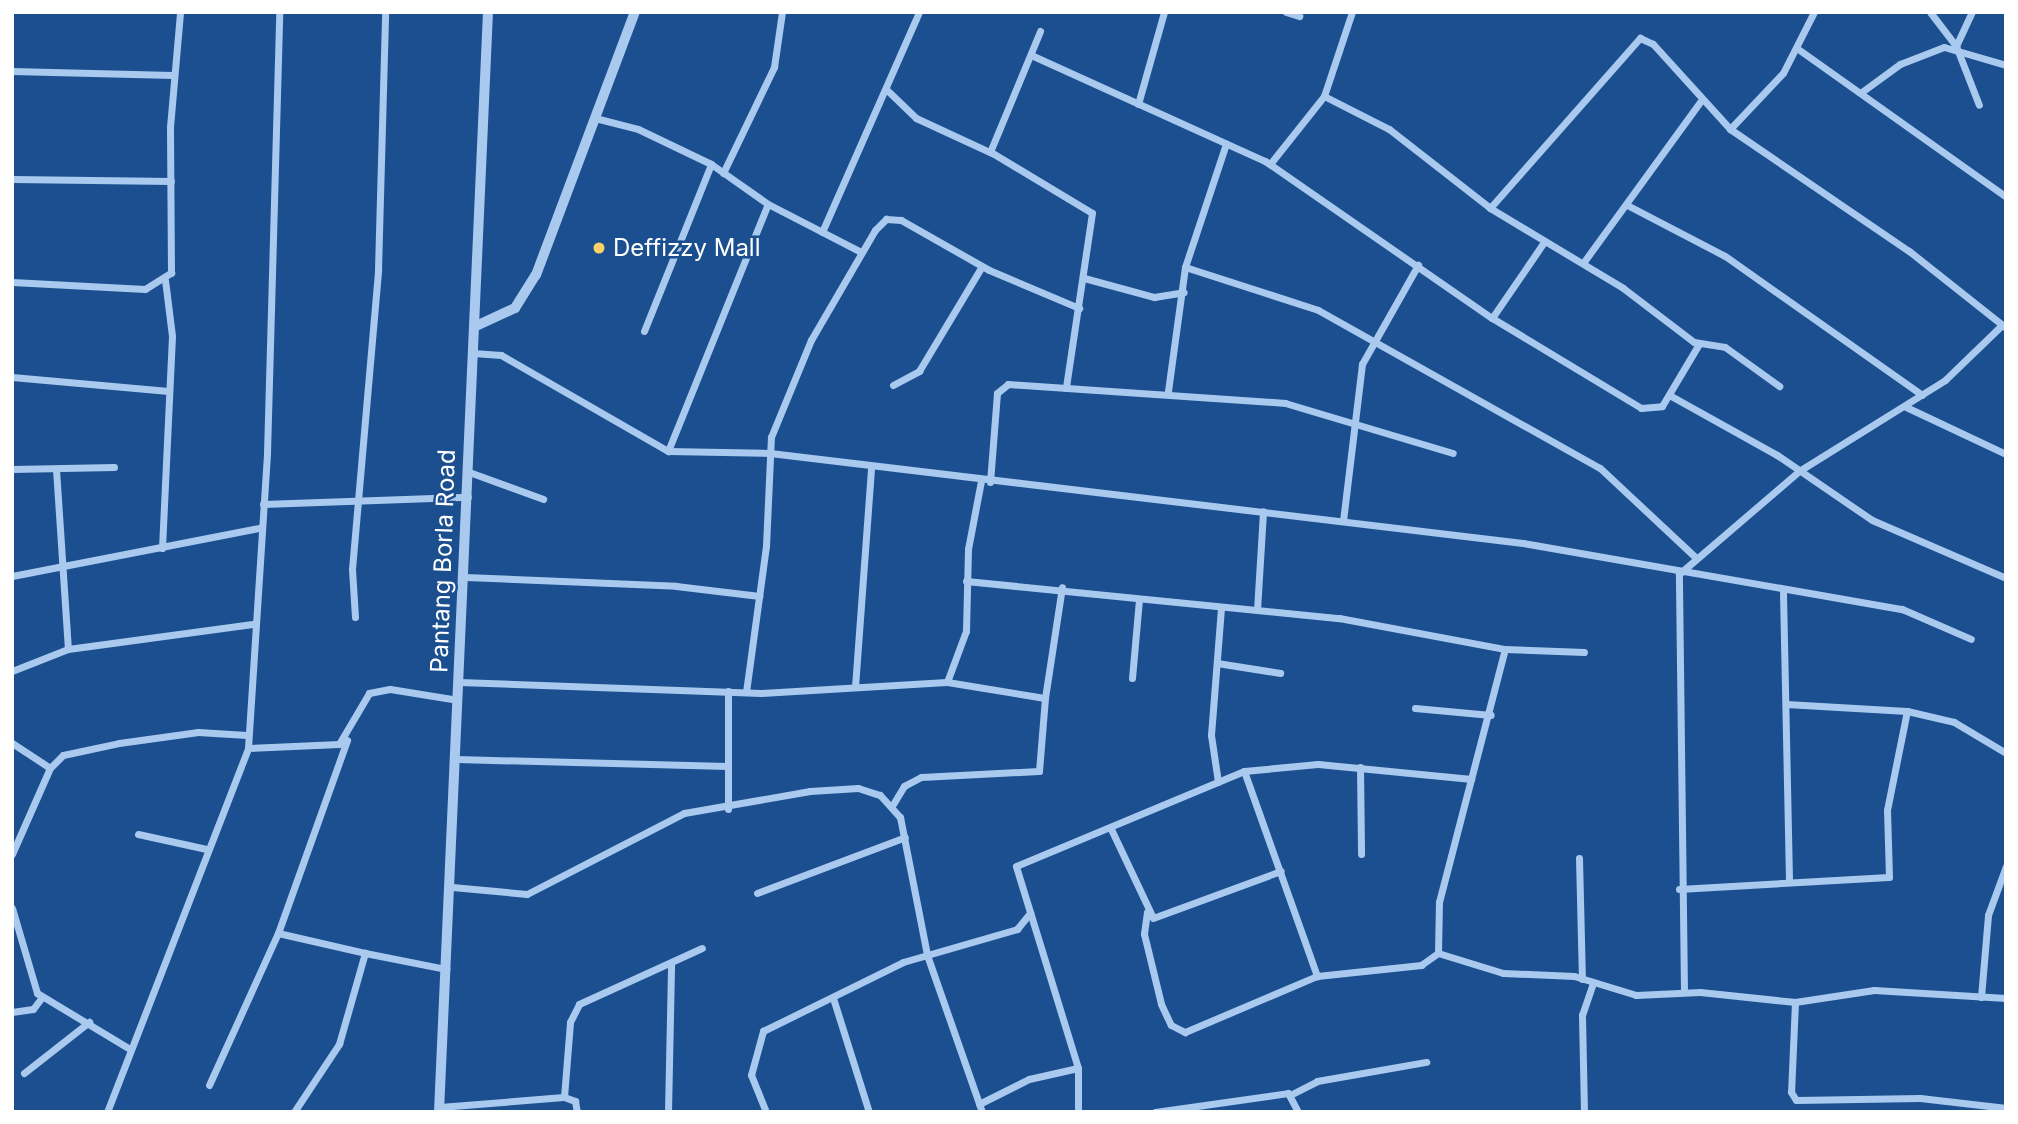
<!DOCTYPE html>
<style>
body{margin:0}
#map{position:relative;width:2018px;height:1124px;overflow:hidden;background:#1b4f8f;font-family:Inter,sans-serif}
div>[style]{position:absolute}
.minor>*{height:7px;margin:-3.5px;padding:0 3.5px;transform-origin:3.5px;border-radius:3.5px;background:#a9c9ee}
.tertiary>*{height:10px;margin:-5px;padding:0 5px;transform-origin:5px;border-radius:5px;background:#a9c9ee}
.dots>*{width:19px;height:19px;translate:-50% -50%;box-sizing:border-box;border:4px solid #1b4f8f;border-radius:50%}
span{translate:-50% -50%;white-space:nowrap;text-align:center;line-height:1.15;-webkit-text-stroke:5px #1b4f8f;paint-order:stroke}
.poi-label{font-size:24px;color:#fff}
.left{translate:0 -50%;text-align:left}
.street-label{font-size:24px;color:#fff}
.frame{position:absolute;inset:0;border:14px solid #fff;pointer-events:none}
</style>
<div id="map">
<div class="minor">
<i style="left:1286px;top:12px;width:14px;rotate:17deg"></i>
<i style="left:1930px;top:12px;width:43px;rotate:52.6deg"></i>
<i style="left:1956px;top:46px;width:63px;rotate:68.7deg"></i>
<i style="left:1956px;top:46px;width:38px;rotate:-65deg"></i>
<i style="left:1798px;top:49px;width:255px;rotate:35.4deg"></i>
<i style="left:1031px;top:55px;width:257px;rotate:24.4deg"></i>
<i style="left:1265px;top:161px;width:276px;rotate:34.7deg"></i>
<i style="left:1492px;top:318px;width:174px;rotate:31.1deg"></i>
<i style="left:1641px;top:408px;width:21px;rotate:-5deg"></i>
<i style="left:1662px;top:406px;width:72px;rotate:-59.2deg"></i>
<i style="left:12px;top:71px;width:161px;rotate:1.4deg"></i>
<i style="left:888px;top:91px;width:39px;rotate:44deg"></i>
<i style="left:916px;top:118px;width:86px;rotate:24.8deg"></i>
<i style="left:994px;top:154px;width:114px;rotate:31deg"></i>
<i style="left:1092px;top:213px;width:177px;rotate:98.5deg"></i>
<i style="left:1863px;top:91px;width:46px;rotate:-36.1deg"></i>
<i style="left:1900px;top:64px;width:47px;rotate:-21.1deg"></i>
<i style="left:1944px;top:47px;width:65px;rotate:16.2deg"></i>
<i style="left:1324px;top:96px;width:73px;rotate:26.9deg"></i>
<i style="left:1389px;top:129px;width:128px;rotate:38deg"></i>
<i style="left:1490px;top:208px;width:155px;rotate:31deg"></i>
<i style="left:1623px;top:288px;width:89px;rotate:37.3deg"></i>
<i style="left:1694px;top:342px;width:31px;rotate:9deg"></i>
<i style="left:1725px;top:347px;width:67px;rotate:35.8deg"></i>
<i style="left:1138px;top:104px;width:96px;rotate:-74.2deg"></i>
<i style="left:595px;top:118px;width:44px;rotate:14.3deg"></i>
<i style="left:638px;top:129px;width:81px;rotate:25.6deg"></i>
<i style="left:711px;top:164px;width:70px;rotate:35.1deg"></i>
<i style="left:768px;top:204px;width:105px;rotate:27.3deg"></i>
<i style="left:1730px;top:129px;width:77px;rotate:-46.6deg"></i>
<i style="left:1783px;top:73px;width:68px;rotate:-63.1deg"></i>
<i style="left:990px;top:152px;width:131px;rotate:-67.5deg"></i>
<i style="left:1270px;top:164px;width:87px;rotate:-51.5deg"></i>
<i style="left:1324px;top:96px;width:89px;rotate:-71.6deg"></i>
<i style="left:723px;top:173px;width:118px;rotate:-64.3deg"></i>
<i style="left:774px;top:67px;width:56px;rotate:-81.7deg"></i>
<i style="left:12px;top:179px;width:159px;rotate:0.7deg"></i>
<i style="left:1627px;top:205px;width:110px;rotate:27.5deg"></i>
<i style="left:1725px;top:256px;width:241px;rotate:35.2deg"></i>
<i style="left:1490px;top:208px;width:227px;rotate:-48.6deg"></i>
<i style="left:1640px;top:38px;width:14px;rotate:25deg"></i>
<i style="left:1653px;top:44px;width:115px;rotate:47.8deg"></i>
<i style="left:1730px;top:129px;width:217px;rotate:34.3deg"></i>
<i style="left:1909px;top:251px;width:124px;rotate:38.4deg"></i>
<i style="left:822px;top:232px;width:240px;rotate:-66.2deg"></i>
<i style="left:1583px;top:263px;width:199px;rotate:-54deg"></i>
<i style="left:1185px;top:267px;width:140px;rotate:17.9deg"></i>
<i style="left:1318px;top:310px;width:323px;rotate:29.3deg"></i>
<i style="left:1600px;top:468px;width:129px;rotate:43.1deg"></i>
<i style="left:1084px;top:278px;width:73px;rotate:15.2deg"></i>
<i style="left:1154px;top:297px;width:30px;rotate:-9deg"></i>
<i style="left:12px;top:282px;width:133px;rotate:3deg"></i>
<i style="left:145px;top:289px;width:31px;rotate:-32deg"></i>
<i style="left:171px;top:273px;width:146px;rotate:-90.4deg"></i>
<i style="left:170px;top:127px;width:115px;rotate:-85deg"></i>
<i style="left:1492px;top:318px;width:92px;rotate:-55.6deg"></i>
<i style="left:644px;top:331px;width:180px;rotate:-68.1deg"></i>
<i style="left:473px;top:353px;width:28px;rotate:4deg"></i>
<i style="left:501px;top:355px;width:193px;rotate:29.9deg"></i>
<i style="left:668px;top:451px;width:102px;rotate:1.1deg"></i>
<i style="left:770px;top:453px;width:758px;rotate:6.82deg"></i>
<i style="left:1523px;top:543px;width:385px;rotate:9.9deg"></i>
<i style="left:1902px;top:609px;width:75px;rotate:23.5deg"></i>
<i style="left:12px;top:377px;width:157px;rotate:5.1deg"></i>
<i style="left:893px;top:385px;width:30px;rotate:-28deg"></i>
<i style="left:919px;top:371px;width:122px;rotate:-59deg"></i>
<i style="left:1168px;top:391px;width:125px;rotate:-82.2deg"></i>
<i style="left:1185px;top:267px;width:130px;rotate:-71.6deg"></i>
<i style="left:1671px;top:396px;width:121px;rotate:29.1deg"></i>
<i style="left:1777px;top:455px;width:115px;rotate:34.4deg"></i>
<i style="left:1872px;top:520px;width:146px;rotate:23.4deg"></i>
<i style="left:1906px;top:407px;width:110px;rotate:25.2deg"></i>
<i style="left:668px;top:451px;width:266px;rotate:-68deg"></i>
<i style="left:12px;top:469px;width:102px;rotate:-1.1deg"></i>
<i style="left:56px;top:469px;width:180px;rotate:86.2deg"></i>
<i style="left:68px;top:649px;width:188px;rotate:-7.7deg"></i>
<i style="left:469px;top:472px;width:79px;rotate:20deg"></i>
<i style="left:990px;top:482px;width:89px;rotate:-85.5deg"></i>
<i style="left:997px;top:393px;width:14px;rotate:-39deg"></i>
<i style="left:1008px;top:384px;width:278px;rotate:3.9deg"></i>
<i style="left:1285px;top:403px;width:175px;rotate:16.6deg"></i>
<i style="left:263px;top:504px;width:205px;rotate:-2deg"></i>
<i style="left:1343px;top:521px;width:158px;rotate:-83.1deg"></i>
<i style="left:1362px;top:364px;width:114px;rotate:-60.5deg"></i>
<i style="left:162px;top:548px;width:212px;rotate:-87.3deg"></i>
<i style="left:172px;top:336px;width:56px;rotate:-97.1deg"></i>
<i style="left:12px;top:576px;width:253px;rotate:-11deg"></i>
<i style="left:465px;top:577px;width:211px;rotate:2.4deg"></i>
<i style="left:676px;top:586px;width:84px;rotate:6.9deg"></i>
<i style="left:966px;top:581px;width:375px;rotate:5.7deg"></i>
<i style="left:1339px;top:618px;width:169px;rotate:10.6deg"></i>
<i style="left:1505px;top:649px;width:79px;rotate:2.2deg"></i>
<i style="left:1783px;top:593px;width:287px;rotate:88.8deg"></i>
<i style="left:1257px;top:610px;width:99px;rotate:-86.5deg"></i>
<i style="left:355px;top:617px;width:48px;rotate:-93.6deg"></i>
<i style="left:352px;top:569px;width:301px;rotate:-85deg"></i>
<i style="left:378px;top:269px;width:257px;rotate:-88.4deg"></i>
<i style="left:1217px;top:663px;width:64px;rotate:9deg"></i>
<i style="left:12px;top:671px;width:60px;rotate:-21.4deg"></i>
<i style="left:1132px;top:678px;width:78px;rotate:-84.9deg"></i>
<i style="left:459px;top:682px;width:302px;rotate:2.1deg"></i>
<i style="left:761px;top:693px;width:186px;rotate:-3.4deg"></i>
<i style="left:947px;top:682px;width:99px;rotate:9.3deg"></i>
<i style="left:1045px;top:698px;width:73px;rotate:94.7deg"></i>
<i style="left:1039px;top:771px;width:118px;rotate:177.1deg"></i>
<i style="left:921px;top:777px;width:19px;rotate:152deg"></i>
<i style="left:904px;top:786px;width:21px;rotate:121deg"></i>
<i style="left:947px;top:682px;width:54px;rotate:-69.6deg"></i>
<i style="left:966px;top:631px;width:82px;rotate:-88.6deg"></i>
<i style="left:968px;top:549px;width:69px;rotate:-79.2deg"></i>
<i style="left:855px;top:687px;width:218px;rotate:-85.8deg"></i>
<i style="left:728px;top:691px;width:118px;rotate:90deg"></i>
<i style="left:746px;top:692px;width:147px;rotate:-82.2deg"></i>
<i style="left:766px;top:546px;width:109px;rotate:-87.4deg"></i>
<i style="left:771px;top:437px;width:105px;rotate:-67.6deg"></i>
<i style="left:811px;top:340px;width:127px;rotate:-59.8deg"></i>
<i style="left:875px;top:230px;width:16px;rotate:-45deg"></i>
<i style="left:886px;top:219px;width:15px;rotate:4deg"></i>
<i style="left:901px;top:220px;width:101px;rotate:29.6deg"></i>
<i style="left:989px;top:270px;width:98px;rotate:22.9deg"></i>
<i style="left:1045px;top:698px;width:112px;rotate:-81.3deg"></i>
<i style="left:1786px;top:704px;width:121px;rotate:3.3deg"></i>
<i style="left:1907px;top:711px;width:48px;rotate:13.2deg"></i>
<i style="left:1954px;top:722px;width:61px;rotate:30.8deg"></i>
<i style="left:1415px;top:708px;width:76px;rotate:5.3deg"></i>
<i style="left:12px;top:743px;width:45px;rotate:33.3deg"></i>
<i style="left:50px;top:768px;width:18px;rotate:-45deg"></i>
<i style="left:63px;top:755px;width:57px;rotate:-12.1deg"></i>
<i style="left:119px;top:743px;width:80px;rotate:-7.9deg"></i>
<i style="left:198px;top:732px;width:49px;rotate:3.5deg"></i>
<i style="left:248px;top:748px;width:91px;rotate:-2.5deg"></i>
<i style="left:339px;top:744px;width:59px;rotate:-59.5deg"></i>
<i style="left:369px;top:693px;width:21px;rotate:-11deg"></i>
<i style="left:390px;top:689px;width:69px;rotate:9.2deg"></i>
<i style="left:456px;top:759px;width:271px;rotate:1.5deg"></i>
<i style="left:1360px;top:767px;width:87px;rotate:89.3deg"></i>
<i style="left:1244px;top:771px;width:218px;rotate:70.4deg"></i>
<i style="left:1218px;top:782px;width:48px;rotate:-98.5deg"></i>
<i style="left:1211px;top:735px;width:128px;rotate:-85.5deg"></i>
<i style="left:1111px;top:829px;width:98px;rotate:64.7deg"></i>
<i style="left:1153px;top:918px;width:136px;rotate:-20.2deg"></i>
<i style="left:138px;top:834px;width:70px;rotate:12.4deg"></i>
<i style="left:12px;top:854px;width:94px;rotate:-66.2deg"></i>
<i style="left:1579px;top:858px;width:121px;rotate:88.6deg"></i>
<i style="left:452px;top:887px;width:75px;rotate:5.3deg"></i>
<i style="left:527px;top:894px;width:177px;rotate:-27.3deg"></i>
<i style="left:684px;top:813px;width:128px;rotate:-9.9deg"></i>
<i style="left:810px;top:791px;width:48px;rotate:-3.6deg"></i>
<i style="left:858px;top:788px;width:23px;rotate:18deg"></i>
<i style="left:880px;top:795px;width:30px;rotate:48deg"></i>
<i style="left:900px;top:817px;width:141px;rotate:78.9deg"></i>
<i style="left:927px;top:955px;width:166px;rotate:70.7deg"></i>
<i style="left:1679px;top:889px;width:210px;rotate:-3.3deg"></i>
<i style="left:1889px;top:877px;width:67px;rotate:-91.7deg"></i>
<i style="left:1887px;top:810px;width:101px;rotate:-78.6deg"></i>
<i style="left:757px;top:893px;width:158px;rotate:-20.7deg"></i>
<i style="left:12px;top:908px;width:89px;rotate:73.6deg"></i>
<i style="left:37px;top:993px;width:106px;rotate:31.1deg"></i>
<i style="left:1147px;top:912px;width:22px;rotate:98deg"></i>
<i style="left:1144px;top:934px;width:72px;rotate:76.3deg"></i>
<i style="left:1161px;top:1004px;width:23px;rotate:65deg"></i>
<i style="left:1171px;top:1025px;width:16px;rotate:27deg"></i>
<i style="left:1185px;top:1032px;width:143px;rotate:-23deg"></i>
<i style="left:1317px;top:976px;width:105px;rotate:-6deg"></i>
<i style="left:1421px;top:965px;width:21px;rotate:-35deg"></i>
<i style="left:1438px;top:953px;width:68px;rotate:17.1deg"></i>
<i style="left:1503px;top:973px;width:71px;rotate:2.4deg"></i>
<i style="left:1574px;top:976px;width:65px;rotate:17deg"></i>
<i style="left:1636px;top:995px;width:64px;rotate:-2.7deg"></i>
<i style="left:1700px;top:992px;width:96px;rotate:6deg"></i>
<i style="left:1795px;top:1002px;width:80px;rotate:-8.6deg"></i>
<i style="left:1874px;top:990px;width:132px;rotate:3.5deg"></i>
<i style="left:278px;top:933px;width:89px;rotate:12.9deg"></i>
<i style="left:1438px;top:953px;width:51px;rotate:-88.9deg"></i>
<i style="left:1439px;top:902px;width:261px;rotate:-75.4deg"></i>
<i style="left:1684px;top:992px;width:418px;rotate:-90.7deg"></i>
<i style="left:1679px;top:574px;width:158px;rotate:-40.6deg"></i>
<i style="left:1799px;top:471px;width:172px;rotate:-31.9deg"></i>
<i style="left:1945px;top:380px;width:79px;rotate:-44deg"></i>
<i style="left:1981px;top:997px;width:82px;rotate:-85.1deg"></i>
<i style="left:1988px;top:915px;width:52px;rotate:-69.8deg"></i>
<i style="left:833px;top:998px;width:120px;rotate:72.5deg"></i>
<i style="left:1795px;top:1002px;width:90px;rotate:92.5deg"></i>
<i style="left:1791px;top:1092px;width:9px;rotate:58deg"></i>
<i style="left:1796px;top:1100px;width:124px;rotate:-0.9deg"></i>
<i style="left:1920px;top:1098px;width:87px;rotate:6.6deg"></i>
<i style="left:12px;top:1012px;width:21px;rotate:-8deg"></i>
<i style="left:33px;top:1009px;width:15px;rotate:-53deg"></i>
<i style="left:24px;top:1073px;width:83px;rotate:-38.1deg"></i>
<i style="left:209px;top:1085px;width:167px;rotate:-65.6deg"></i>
<i style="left:278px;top:933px;width:205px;rotate:-70.3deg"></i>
<i style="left:1292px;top:1094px;width:28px;rotate:-27deg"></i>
<i style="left:1317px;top:1081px;width:111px;rotate:-9.9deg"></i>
<i style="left:564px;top:1097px;width:12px;rotate:20deg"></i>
<i style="left:575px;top:1101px;width:11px;rotate:80deg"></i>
<i style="left:979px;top:1104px;width:56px;rotate:-26.6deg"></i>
<i style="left:1029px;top:1079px;width:50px;rotate:-12.7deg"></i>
<i style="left:440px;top:1107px;width:124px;rotate:-4.6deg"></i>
<i style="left:564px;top:1097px;width:75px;rotate:-85.4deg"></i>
<i style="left:570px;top:1022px;width:20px;rotate:-63deg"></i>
<i style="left:579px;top:1004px;width:135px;rotate:-24.5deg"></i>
<i style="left:107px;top:1112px;width:390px;rotate:-68.8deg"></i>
<i style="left:248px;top:748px;width:296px;rotate:-86.3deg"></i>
<i style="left:267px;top:453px;width:441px;rotate:-88.4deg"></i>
<i style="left:294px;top:1112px;width:82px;rotate:-56.5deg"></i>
<i style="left:339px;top:1044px;width:95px;rotate:-74.1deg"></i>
<i style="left:365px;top:953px;width:83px;rotate:11.2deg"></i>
<i style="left:668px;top:1112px;width:148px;rotate:-88.8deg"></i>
<i style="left:766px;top:1112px;width:40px;rotate:-112deg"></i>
<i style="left:751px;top:1075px;width:46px;rotate:-74.7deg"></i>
<i style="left:763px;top:1031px;width:156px;rotate:-26.2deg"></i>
<i style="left:903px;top:962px;width:119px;rotate:-16.1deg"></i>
<i style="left:1017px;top:929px;width:21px;rotate:-51deg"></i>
<i style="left:1078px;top:1112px;width:44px;rotate:-90deg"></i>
<i style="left:1078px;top:1068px;width:211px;rotate:-107.1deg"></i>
<i style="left:1016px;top:866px;width:247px;rotate:-22.6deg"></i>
<i style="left:1244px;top:771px;width:74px;rotate:-5.4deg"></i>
<i style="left:1318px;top:764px;width:154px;rotate:5.6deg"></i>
<i style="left:1155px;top:1112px;width:134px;rotate:-8.1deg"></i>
<i style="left:1288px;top:1093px;width:21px;rotate:62deg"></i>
<i style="left:1584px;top:1112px;width:97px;rotate:-91.2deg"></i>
<i style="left:1582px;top:1015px;width:31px;rotate:-71deg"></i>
</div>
<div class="tertiary">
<i style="left:476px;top:326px;width:43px;rotate:-24.8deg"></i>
<i style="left:515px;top:308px;width:39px;rotate:-58deg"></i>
<i style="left:536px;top:275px;width:281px;rotate:-69.4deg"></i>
<i style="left:439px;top:1112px;width:1101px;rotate:-87.45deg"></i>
</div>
<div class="dots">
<i style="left:599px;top:248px;background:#ffd166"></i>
</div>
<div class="poi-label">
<span class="left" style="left:613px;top:248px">Deffizzy Mall</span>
</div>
<div class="street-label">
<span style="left:443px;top:561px;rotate:-88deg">Pantang Borla Road</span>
</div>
<div class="frame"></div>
</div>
